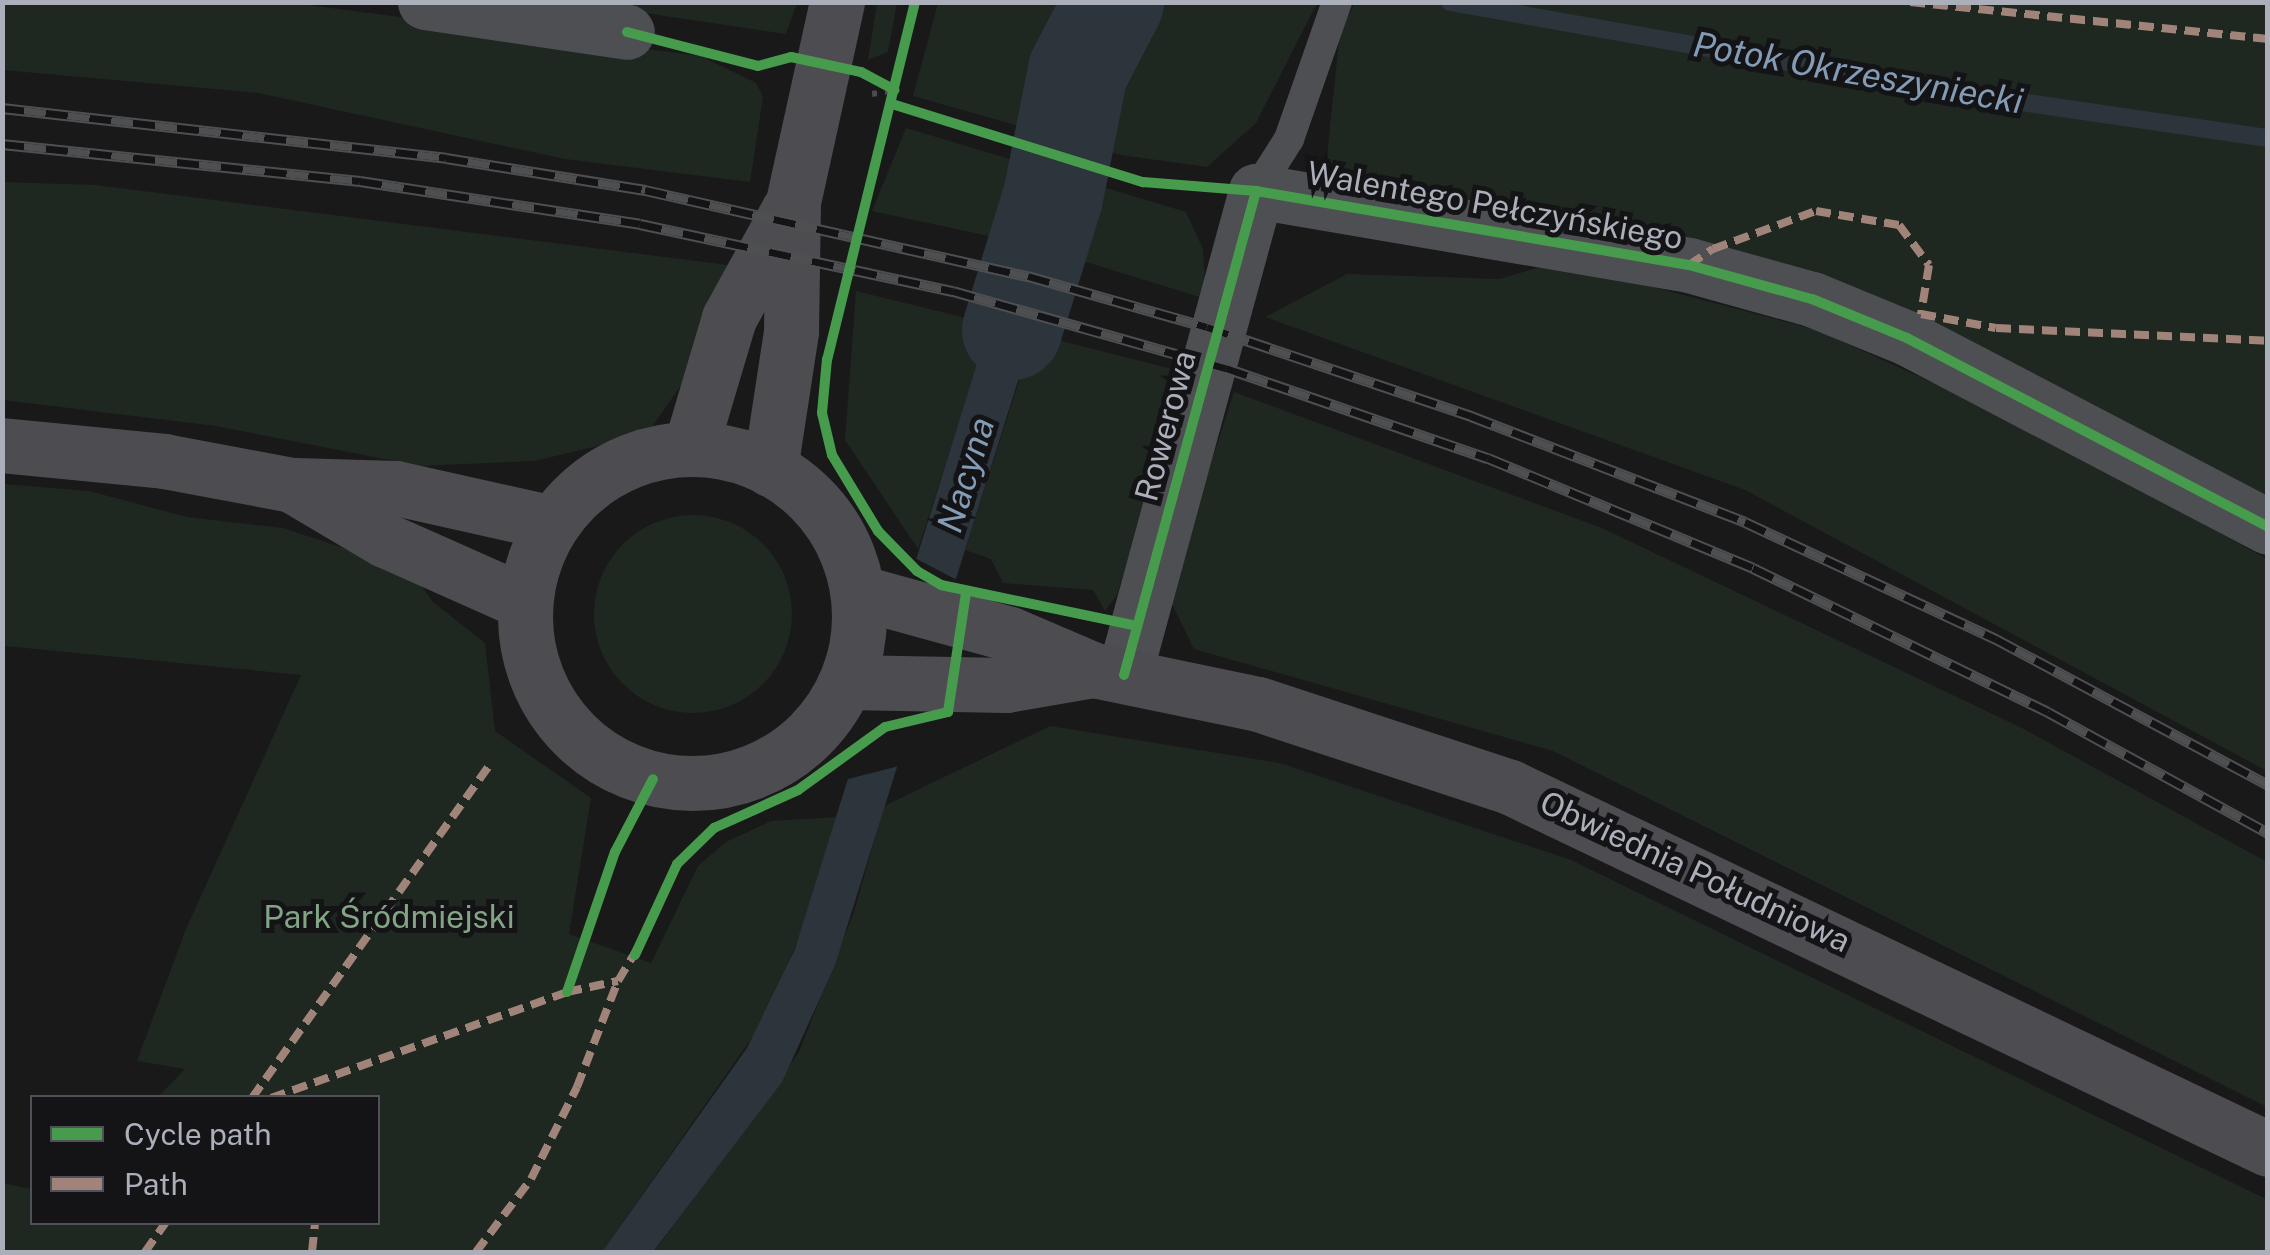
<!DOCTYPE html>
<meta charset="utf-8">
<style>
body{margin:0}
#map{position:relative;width:2270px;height:1255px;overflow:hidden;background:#19191a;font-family:"Public Sans",sans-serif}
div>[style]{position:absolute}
.green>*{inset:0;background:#1f2721}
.round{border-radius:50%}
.water>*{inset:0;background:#2c343c}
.pier>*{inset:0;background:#19191a;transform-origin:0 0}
.stream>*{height:18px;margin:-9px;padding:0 9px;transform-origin:9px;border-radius:9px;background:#2c343c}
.river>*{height:100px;margin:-50px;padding:0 50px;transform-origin:50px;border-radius:50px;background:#2c343c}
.path>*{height:6px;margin-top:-3px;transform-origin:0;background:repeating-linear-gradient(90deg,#494b4e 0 5px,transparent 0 13px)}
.service>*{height:30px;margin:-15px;padding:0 15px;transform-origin:15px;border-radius:15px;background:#4e4f53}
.minor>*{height:55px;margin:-27.5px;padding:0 27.5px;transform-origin:27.5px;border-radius:27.5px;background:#4e4f53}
.secondary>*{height:55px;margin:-27.5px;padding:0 27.5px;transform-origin:27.5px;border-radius:27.5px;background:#4d4d51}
.secondary>.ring{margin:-27.5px;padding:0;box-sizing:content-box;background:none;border:55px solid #4d4d51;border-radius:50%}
.rail>*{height:11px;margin-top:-5.5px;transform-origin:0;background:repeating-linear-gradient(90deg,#141316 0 22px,#4e4f51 0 44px);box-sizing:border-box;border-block:2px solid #4e4f51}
.quiet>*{height:8px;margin-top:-4px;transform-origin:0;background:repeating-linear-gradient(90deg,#a18479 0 15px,transparent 0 23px)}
.cycleway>*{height:10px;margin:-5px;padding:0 5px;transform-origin:5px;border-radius:5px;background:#469c4c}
span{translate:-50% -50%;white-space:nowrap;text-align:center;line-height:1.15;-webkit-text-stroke:10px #141316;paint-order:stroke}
.street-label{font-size:32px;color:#abafba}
.park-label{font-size:32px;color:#82a586}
.water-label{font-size:35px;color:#839bb4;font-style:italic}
.frame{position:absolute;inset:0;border:5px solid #abafba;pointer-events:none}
.legend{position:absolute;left:30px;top:1095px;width:350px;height:130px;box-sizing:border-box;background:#141316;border:2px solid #505158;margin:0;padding:12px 18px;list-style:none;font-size:30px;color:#abafba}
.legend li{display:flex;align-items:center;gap:20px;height:50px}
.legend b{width:50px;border:2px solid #505158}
</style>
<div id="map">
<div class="green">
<i style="clip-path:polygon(2px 3px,292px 3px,701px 56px,756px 83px,763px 97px,750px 182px,565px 159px,258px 93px,3px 70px)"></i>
<i style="clip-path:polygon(577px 3px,797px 3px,786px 34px)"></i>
<i style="clip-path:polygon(877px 3px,897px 3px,888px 52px,868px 60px)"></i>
<i style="clip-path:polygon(938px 3px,1089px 3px,1043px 111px,1087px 122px,1100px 71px,1139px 3px,1317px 3px,1256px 123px,1207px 167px,1121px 155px,913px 96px)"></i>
<i style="clip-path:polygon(1355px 3px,2267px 3px,2267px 515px,1901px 306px,1690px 241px,1336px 190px,1326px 165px,1340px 31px)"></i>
<i style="clip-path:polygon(906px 128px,1186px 212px,1203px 249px,1206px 299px,1060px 254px,1074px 202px,1032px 190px,1017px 242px,872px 211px)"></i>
<i style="clip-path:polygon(2px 182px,96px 185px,728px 265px,682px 384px,647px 434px,535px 461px,420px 466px,216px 426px,3px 400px)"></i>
<i style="clip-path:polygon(1558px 262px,1817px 330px,2010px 418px,2267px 559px,2267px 771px,1745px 490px,1265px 317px,1347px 274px,1499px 279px)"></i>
<i style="clip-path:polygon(856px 291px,991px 324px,918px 549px,845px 440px)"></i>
<i style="clip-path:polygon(1034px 334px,1188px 373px,1117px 595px,1105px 611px,1093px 590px,1003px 583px,991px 559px,965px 550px)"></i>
<i style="clip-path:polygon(1234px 392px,1602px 528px,2020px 727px,2267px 862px,2267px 1107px,1553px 751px,1194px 649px,1168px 596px)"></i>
<i style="clip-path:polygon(3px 484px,89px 491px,187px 517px,283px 528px,410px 570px,433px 602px,485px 643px,495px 731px,591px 798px,569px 934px,651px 963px,698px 866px,726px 842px,771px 821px,837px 817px,812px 906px,765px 1019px,602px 1252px,3px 1252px,2px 1183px,32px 1189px,32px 1222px,378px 1222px,378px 1098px,158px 1097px,185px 1069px,137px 1061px,186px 929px,301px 675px,5px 646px)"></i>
<i class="round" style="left:594px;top:515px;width:198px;height:198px"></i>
<i style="clip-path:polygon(1050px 726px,1280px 763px,1571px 860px,2268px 1200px,2267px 1252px,654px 1252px,799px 1052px,854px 912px,884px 806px)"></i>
</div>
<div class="water">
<i style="clip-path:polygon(1089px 3px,1139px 3px,1100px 71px,1087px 122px,1042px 110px)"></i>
<i style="clip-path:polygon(1031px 190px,1074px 202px,835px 965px,782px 1082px,653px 1252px,602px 1252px,747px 1048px,795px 949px)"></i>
</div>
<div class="pier">
<i style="left:1013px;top:241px;width:53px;height:86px;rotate:15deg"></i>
<i style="clip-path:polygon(911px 556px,959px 581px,899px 766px,844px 780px)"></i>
</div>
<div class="stream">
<i style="left:1450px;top:2px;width:544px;rotate:10.05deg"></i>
<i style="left:1986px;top:97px;width:285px;rotate:8.3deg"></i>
</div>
<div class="river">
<i style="left:1012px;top:330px;width:139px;rotate:-72.9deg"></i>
<i style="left:1053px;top:197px;width:128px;rotate:-78.8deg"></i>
<i style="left:1078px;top:71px;width:78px;rotate:-62.4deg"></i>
</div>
<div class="path">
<i style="left:872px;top:94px;width:23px;rotate:-10deg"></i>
</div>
<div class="service">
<i style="left:1256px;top:191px;width:62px;rotate:-57.6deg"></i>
<i style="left:1289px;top:139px;width:145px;rotate:-70.7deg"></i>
</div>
<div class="minor">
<i style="left:425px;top:2px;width:204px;rotate:8.4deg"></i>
<i style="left:1124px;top:675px;width:502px;rotate:-74.74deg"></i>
<i style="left:1256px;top:191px;width:439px;rotate:9.7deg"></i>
<i style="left:1689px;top:265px;width:128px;rotate:15.5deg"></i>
<i style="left:1812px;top:299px;width:103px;rotate:22.3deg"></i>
<i style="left:1907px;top:338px;width:407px;rotate:27.6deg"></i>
</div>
<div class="secondary">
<i style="left:2px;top:445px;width:163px;rotate:5.6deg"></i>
<i style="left:164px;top:461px;width:130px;rotate:10.6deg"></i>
<i style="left:292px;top:485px;width:108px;rotate:30.6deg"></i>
<i style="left:385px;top:540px;width:152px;rotate:24deg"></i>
<i class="ring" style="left:525px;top:449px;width:279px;height:279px"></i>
<i style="left:690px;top:449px;width:137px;rotate:-73.4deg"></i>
<i style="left:729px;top:318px;width:124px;rotate:-61.2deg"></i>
<i style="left:770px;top:469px;width:140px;rotate:-81.3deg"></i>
<i style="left:791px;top:331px;width:129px;rotate:-89.1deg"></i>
<i style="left:793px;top:202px;width:205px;rotate:-77.6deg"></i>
<i style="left:295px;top:485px;width:101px;rotate:1.7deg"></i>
<i style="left:396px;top:488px;width:161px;rotate:12.6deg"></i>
<i style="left:858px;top:592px;width:158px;rotate:15.4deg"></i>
<i style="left:1010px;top:634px;width:91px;rotate:23.2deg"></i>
<i style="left:1094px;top:670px;width:167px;rotate:11.7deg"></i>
<i style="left:1258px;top:704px;width:265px;rotate:18.2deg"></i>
<i style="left:1510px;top:787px;width:840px;rotate:25.53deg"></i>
<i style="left:847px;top:682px;width:159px;rotate:1.1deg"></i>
<i style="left:1006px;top:685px;width:89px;rotate:-9.7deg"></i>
</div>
<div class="rail">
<i style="left:2px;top:108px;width:447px;rotate:6.4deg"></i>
<i style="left:446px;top:158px;width:202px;rotate:9.1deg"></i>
<i style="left:645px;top:190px;width:393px;rotate:12.7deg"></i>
<i style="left:1028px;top:276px;width:186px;rotate:15.9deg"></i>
<i style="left:1207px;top:327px;width:279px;rotate:18.6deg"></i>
<i style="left:1471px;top:416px;width:294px;rotate:21.1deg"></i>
<i style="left:1745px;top:522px;width:277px;rotate:25deg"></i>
<i style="left:1996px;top:639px;width:309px;rotate:28.2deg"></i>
<i style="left:2px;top:144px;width:360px;rotate:5.9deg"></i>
<i style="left:360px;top:181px;width:283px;rotate:8.7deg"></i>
<i style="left:640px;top:224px;width:320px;rotate:12.1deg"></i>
<i style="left:953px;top:291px;width:284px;rotate:15.8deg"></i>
<i style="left:1226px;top:368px;width:277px;rotate:19deg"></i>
<i style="left:1488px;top:458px;width:287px;rotate:22.5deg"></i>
<i style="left:1753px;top:568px;width:328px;rotate:26deg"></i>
<i style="left:2048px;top:712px;width:251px;rotate:28.8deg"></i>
</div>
<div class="quiet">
<i style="left:1910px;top:2px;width:360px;rotate:5.9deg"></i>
<i style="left:1689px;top:265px;width:29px;rotate:-34deg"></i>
<i style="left:1713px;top:249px;width:110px;rotate:-20.3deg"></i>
<i style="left:1816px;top:211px;width:84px;rotate:9.6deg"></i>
<i style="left:1899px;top:225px;width:50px;rotate:53.1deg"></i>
<i style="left:1929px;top:265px;width:50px;rotate:99.3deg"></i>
<i style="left:1921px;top:314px;width:76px;rotate:10.6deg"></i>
<i style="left:1996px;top:328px;width:272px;rotate:2.7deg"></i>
<i style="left:252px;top:1098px;width:412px;rotate:-54.5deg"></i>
<i style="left:271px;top:1098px;width:314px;rotate:-19.7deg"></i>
<i style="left:567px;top:992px;width:52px;rotate:-12.2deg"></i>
<i style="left:618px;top:981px;width:39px;rotate:-59deg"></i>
<i style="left:145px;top:1252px;width:37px;rotate:-55deg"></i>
<i style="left:312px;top:1252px;width:30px;rotate:-84deg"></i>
<i style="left:476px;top:1252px;width:91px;rotate:-53deg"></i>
<i style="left:531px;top:1179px;width:103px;rotate:-63.4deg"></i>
<i style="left:577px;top:1087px;width:114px;rotate:-68.9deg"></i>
</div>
<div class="cycleway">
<i style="left:915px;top:2px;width:368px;rotate:103.8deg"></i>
<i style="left:827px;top:359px;width:54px;rotate:95.3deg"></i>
<i style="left:822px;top:413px;width:43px;rotate:76.6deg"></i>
<i style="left:832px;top:455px;width:89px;rotate:58.8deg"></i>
<i style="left:878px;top:531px;width:56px;rotate:45.7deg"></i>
<i style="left:917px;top:571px;width:28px;rotate:30deg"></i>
<i style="left:941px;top:585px;width:200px;rotate:11.8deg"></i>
<i style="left:627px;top:32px;width:135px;rotate:14.5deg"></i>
<i style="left:758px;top:66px;width:34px;rotate:-15deg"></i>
<i style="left:791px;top:57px;width:72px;rotate:12.1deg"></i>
<i style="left:861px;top:72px;width:38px;rotate:28deg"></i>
<i style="left:892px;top:104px;width:263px;rotate:17.3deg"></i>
<i style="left:1143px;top:182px;width:113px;rotate:4.6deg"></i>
<i style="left:1256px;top:191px;width:439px;rotate:9.7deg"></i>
<i style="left:1689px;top:265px;width:128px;rotate:15.5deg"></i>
<i style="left:1812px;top:299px;width:103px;rotate:22.3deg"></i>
<i style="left:1907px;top:338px;width:407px;rotate:27.6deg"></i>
<i style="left:1124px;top:675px;width:502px;rotate:-74.74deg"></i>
<i style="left:635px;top:955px;width:100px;rotate:-65.2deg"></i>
<i style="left:677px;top:864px;width:52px;rotate:-44.2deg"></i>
<i style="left:714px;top:828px;width:92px;rotate:-24.3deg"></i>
<i style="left:798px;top:790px;width:107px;rotate:-35.9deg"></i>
<i style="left:885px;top:727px;width:65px;rotate:-13.4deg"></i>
<i style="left:948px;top:712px;width:120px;rotate:-81.4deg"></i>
<i style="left:567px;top:992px;width:148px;rotate:-71.1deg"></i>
<i style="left:615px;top:852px;width:82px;rotate:-62.5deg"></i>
</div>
<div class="street-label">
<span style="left:1495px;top:206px;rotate:10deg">Walentego Pełczyńskiego</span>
<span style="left:1166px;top:426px;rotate:-75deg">Rowerowa</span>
<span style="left:1695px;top:872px;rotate:25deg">Obwiednia Południowa</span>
</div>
<div class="park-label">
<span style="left:389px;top:917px">Park Śródmiejski</span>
</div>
<div class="water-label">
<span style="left:1858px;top:73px;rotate:10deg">Potok Okrzeszyniecki</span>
<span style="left:966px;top:475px;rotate:-73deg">Nacyna</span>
</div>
<div class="frame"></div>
<ul class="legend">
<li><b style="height:12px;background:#469c4c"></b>Cycle path</li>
<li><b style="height:12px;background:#a18479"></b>Path</li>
</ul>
</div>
